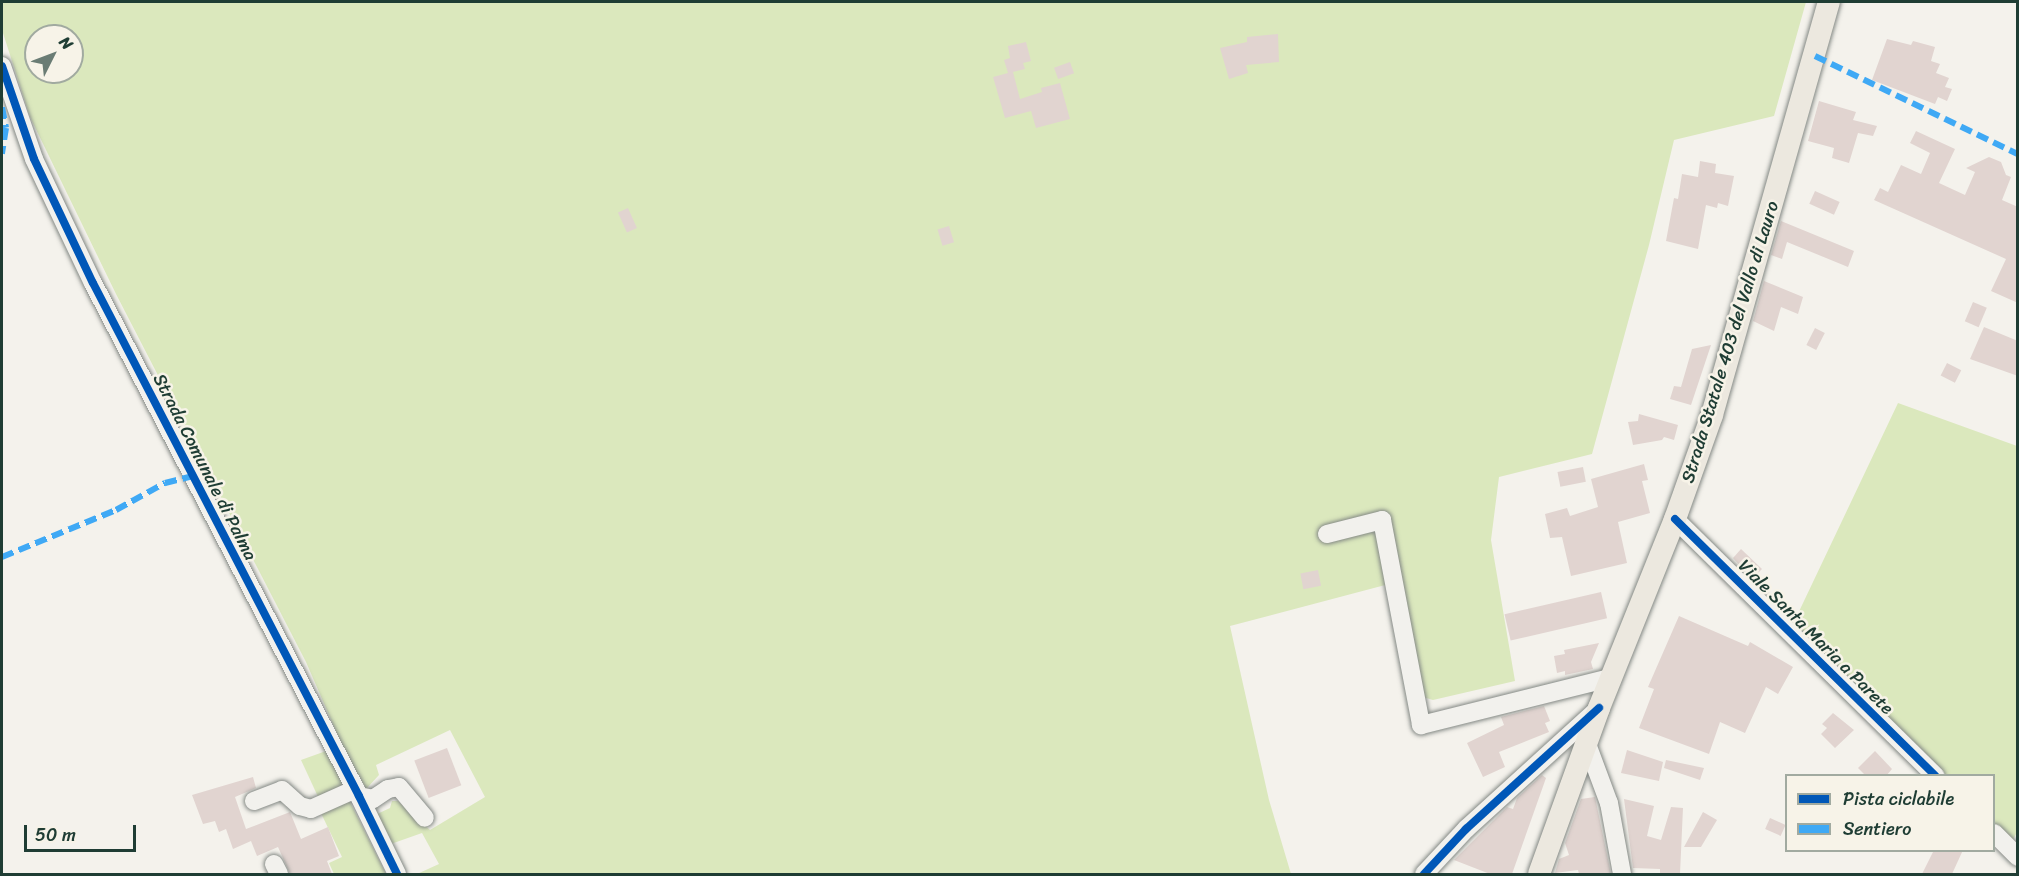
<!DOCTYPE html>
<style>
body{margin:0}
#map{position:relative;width:2019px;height:876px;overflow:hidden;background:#f4f2ec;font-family:Sriracha,sans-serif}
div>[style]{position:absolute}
.green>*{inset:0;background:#dbe8bd}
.building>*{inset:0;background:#e1d4d0;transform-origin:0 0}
.roads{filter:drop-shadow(0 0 2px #848985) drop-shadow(0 0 2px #848985)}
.minor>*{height:18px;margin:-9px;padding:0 9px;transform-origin:9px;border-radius:9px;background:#f2f1ed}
.major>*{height:22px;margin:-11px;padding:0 11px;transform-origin:11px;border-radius:11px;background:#ece8df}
.quiet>*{height:6px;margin-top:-3px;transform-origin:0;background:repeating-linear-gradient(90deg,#3fa9f5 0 12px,transparent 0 18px)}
.cycleway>*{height:8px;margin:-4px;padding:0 4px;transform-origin:4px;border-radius:4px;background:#0057b8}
span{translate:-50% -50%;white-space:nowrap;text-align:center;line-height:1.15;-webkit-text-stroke:5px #f7f3e8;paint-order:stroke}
.street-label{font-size:18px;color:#1f3d34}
.frame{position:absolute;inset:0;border:3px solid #1f3d34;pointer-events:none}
.legend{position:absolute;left:1785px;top:774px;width:210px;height:78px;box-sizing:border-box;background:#f7f3e8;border:2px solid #a1aaa0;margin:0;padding:8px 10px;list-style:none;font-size:18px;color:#1f3d34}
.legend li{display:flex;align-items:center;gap:12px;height:30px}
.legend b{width:30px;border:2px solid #a1aaa0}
.north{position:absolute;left:24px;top:24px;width:60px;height:60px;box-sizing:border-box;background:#f7f3e8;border:2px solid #a1aaa0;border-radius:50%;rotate:48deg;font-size:16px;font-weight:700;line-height:24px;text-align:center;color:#1f3d34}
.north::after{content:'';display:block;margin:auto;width:21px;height:27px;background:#6a7c74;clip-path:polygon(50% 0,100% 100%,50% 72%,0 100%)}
.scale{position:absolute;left:24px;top:825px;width:112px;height:27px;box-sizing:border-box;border:3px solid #1f3d34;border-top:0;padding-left:8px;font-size:18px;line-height:21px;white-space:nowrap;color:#1f3d34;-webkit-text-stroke:4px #f7f3e8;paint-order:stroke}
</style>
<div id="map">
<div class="green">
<i style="clip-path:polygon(evenodd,2px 2px,1806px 2px,1774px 116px,1674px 140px,1649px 245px,1592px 454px,1499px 477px,1491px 540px,1515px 681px,1433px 700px,1423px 697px,1389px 584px,1230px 626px,1269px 800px,1291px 874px,417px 874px,439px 864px,422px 833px,388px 845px,375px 815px,390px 808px,392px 801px,398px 801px,430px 830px,485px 797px,450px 730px,376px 765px,379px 775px,366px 789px,342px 745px,306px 662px,116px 294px,30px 117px,2px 30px,2px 2px,36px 36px,72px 36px,72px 72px,36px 72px,36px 36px)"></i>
<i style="clip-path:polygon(1898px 403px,2017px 446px,2018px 830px,2012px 842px,1994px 823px,1994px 776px,1946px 775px,1794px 622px)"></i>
<i style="clip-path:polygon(326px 751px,343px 785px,320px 801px,301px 760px)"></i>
<i style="clip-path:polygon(348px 798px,386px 874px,334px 874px,329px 863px,342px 857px,320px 811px)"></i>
</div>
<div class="building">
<i style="clip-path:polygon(1278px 34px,1279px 62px,1246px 65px,1248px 73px,1229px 79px,1220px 48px,1247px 42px,1247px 37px)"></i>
<i style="clip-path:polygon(1887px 39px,1911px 45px,1913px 41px,1935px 47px,1931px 61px,1940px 64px,1936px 73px,1949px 78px,1945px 87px,1952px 89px,1947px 101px,1938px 97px,1935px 104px,1872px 80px)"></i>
<i style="clip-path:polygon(1026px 42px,1031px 61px,1023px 63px,1025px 69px,1013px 72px,1020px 99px,1042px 92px,1041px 88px,1060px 83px,1070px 119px,1036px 128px,1031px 111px,1005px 118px,993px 77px,1008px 73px,1004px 60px,1010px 58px,1008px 46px)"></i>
<i style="left:1070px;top:62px;width:12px;height:17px;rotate:70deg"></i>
<i style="clip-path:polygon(1819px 101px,1856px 112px,1853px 120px,1877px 126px,1873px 136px,1858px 133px,1849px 163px,1832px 158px,1834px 148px,1808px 141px)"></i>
<i style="clip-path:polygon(1916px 131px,1955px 149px,1939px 183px,1965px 195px,1975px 172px,1966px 168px,1989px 157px,2001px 162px,2006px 175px,2011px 177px,2002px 200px,2018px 207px,2018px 303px,1991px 291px,2006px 259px,1874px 200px,1880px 188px,1888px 192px,1901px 165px,1921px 174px,1930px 153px,1910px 143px)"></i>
<i style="clip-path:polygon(1700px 161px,1716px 164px,1715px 173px,1734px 176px,1728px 206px,1718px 203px,1717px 208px,1706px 205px,1698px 249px,1666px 241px,1674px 198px,1678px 199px,1682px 174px,1698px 177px)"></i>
<i style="left:1815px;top:191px;width:27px;height:14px;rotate:24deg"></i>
<i style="left:628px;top:208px;width:22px;height:11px;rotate:66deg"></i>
<i style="clip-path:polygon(1781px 221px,1854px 251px,1848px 267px,1787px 242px,1782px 259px,1771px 255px)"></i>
<i style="left:949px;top:226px;width:17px;height:12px;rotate:73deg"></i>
<i style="clip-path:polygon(1764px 281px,1803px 297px,1798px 314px,1781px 307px,1774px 331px,1753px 321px)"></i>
<i style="left:1973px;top:302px;width:15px;height:21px;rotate:23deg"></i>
<i style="clip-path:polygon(1984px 327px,2018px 341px,2018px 376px,1970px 359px)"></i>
<i style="left:1815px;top:328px;width:11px;height:19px;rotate:27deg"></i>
<i style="clip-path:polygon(1711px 345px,1691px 405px,1670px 399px,1674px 386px,1681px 387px,1692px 349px)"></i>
<i style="left:1947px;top:363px;width:16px;height:14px;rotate:27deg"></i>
<i style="clip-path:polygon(1639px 414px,1678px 425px,1674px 440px,1664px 437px,1662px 440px,1633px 445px,1628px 422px,1638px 421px)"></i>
<i style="clip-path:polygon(1644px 464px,1648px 480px,1642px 481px,1650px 513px,1618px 522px,1627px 563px,1571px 576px,1562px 537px,1550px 538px,1545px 514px,1567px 508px,1570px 516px,1598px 507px,1591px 479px)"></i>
<i style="left:1583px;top:467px;width:15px;height:26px;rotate:79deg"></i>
<i style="clip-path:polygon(1741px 549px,1762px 569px,1752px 579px,1733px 558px)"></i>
<i style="left:1318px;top:570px;width:16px;height:18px;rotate:79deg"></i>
<i style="left:1601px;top:592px;width:27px;height:99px;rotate:77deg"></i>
<i style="clip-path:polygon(1679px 616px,1748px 646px,1750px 642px,1793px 667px,1778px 694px,1766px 687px,1745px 733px,1720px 722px,1709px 754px,1639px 728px,1654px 689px,1648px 687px)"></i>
<i style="clip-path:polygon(1599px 643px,1591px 662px,1593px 669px,1565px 675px,1565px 671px,1557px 673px,1554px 656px,1565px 654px,1564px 650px)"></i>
<i style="clip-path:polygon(1544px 706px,1550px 721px,1545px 723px,1549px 732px,1499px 752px,1505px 767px,1483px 777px,1467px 743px,1504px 725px,1501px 717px)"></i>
<i style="clip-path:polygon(1833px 713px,1854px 730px,1835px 748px,1821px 734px,1827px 728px,1822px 724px)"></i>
<i style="left:447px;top:748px;width:40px;height:35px;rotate:69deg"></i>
<i style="clip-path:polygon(1627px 750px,1663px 762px,1659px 781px,1621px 773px)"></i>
<i style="clip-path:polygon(1875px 751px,1892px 769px,1886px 776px,1866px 776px,1858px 768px)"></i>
<i style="clip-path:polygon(1666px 760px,1704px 768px,1700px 780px,1664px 768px)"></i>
<i style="clip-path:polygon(1542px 775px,1546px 778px,1512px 874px,1490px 874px,1454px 860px,1507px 807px,1513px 809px,1517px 798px)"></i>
<i style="clip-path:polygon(253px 777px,256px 788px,235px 797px,246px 829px,290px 812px,301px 839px,328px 827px,339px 856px,327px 861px,332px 874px,290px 874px,278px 847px,257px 856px,251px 841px,233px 849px,226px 829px,219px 832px,215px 821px,203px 824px,192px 795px)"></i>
<i style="clip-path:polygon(1595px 797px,1611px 874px,1579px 874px,1578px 870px,1555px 873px,1559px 859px,1569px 855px,1565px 843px,1581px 799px)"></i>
<i style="clip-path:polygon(1624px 799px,1654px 806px,1647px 836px,1661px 840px,1671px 807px,1683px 808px,1680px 874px,1660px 874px,1660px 869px,1633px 868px)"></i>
<i style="clip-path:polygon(1703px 812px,1717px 820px,1701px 847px,1684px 847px)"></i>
<i style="left:1770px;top:818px;width:17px;height:12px;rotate:24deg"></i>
<i style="clip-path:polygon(1934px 850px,1963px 850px,1952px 874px,1922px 874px)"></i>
</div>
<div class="roads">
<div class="minor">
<i style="left:2px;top:66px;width:98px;rotate:71deg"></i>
<i style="left:34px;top:159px;width:137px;rotate:64.6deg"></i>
<i style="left:93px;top:283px;width:578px;rotate:62.59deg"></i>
<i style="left:359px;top:796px;width:87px;rotate:64deg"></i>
<i style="left:1675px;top:519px;width:366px;rotate:44.6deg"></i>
<i style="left:1327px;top:534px;width:57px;rotate:-14.3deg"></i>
<i style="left:1382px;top:520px;width:209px;rotate:79.2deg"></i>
<i style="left:1421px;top:725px;width:195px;rotate:-14deg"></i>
<i style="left:1587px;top:744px;width:63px;rotate:69.6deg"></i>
<i style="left:1609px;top:803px;width:72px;rotate:79.6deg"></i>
<i style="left:359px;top:796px;width:14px;rotate:12deg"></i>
<i style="left:373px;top:799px;width:18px;rotate:-34deg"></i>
<i style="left:388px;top:789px;width:11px;rotate:-10deg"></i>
<i style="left:399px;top:787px;width:40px;rotate:50deg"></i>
<i style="left:254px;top:801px;width:30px;rotate:-21deg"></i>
<i style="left:282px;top:790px;width:24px;rotate:42deg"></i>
<i style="left:300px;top:806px;width:11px;rotate:15deg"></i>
<i style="left:311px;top:809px;width:49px;rotate:-24deg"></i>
<i style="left:1994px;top:833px;width:34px;rotate:45deg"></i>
<i style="left:274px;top:864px;width:11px;rotate:63deg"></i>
<i style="left:1424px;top:874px;width:62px;rotate:-47deg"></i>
<i style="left:1466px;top:829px;width:180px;rotate:-42.3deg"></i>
</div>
<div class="major">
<i style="left:1539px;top:874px;width:177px;rotate:-70.1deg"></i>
<i style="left:1599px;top:708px;width:204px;rotate:-68.1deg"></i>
<i style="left:1675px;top:519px;width:110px;rotate:-70.4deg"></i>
<i style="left:1712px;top:415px;width:429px;rotate:-74.2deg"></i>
</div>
</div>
<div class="quiet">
<i style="left:1815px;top:56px;width:225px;rotate:25.8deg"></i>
<i style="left:2px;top:107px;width:21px;rotate:79deg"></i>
<i style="left:6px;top:128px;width:26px;rotate:99deg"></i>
<i style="left:2px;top:557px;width:123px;rotate:-22.4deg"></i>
<i style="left:116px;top:510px;width:56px;rotate:-28.9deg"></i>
<i style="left:165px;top:483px;width:29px;rotate:-14deg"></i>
</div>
<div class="cycleway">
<i style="left:2px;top:66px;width:98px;rotate:71deg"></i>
<i style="left:34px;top:159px;width:137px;rotate:64.6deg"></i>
<i style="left:93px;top:283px;width:578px;rotate:62.59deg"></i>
<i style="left:359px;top:796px;width:87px;rotate:64deg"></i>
<i style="left:1675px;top:519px;width:366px;rotate:44.6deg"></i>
<i style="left:1424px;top:874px;width:62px;rotate:-47deg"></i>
<i style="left:1466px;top:829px;width:180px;rotate:-42.3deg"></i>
</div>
<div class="street-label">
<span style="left:1730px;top:342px;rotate:-73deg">Strada Statale 403 del Vallo di Lauro</span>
<span style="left:205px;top:467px;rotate:63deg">Strada Comunale di Palma</span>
<span style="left:1816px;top:637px;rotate:45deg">Viale Santa Maria a Parete</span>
</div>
<div class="frame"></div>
<ul class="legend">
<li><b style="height:8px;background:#0057b8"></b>Pista ciclabile</li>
<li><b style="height:8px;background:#3fa9f5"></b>Sentiero</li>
</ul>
<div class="north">N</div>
<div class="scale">50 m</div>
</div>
